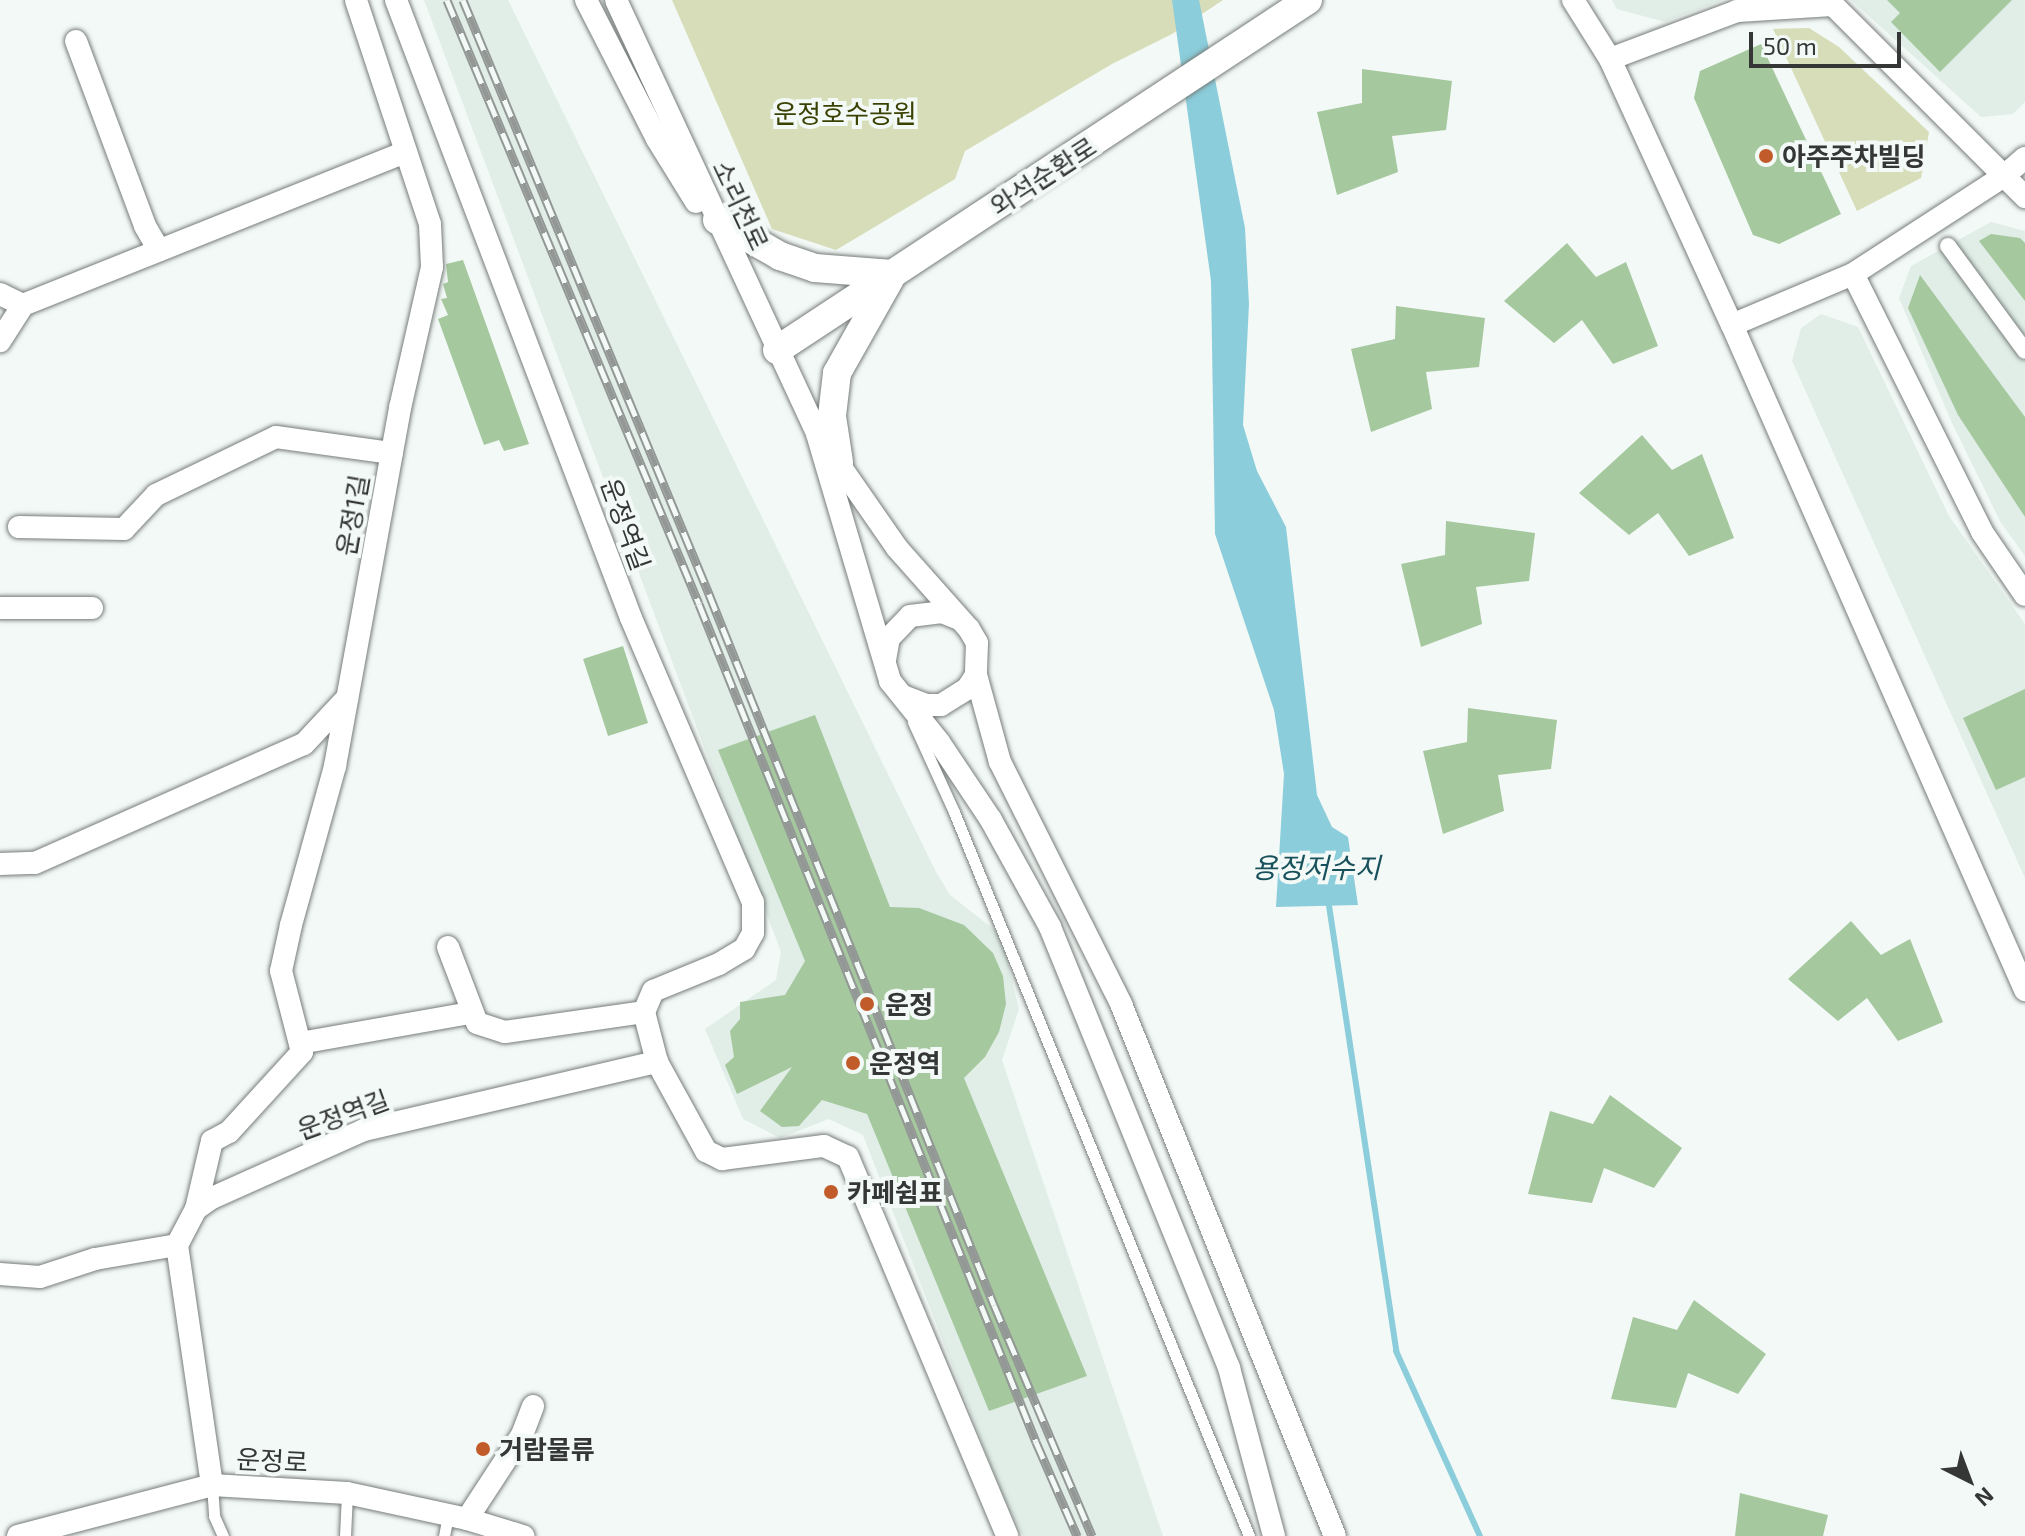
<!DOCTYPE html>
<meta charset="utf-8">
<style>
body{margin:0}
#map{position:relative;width:2025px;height:1536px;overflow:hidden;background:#f3f9f6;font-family:"Exo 2","Noto Sans KR",sans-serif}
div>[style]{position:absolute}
.built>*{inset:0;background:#e0eee7}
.green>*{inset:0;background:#d6ddb8}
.water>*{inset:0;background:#8bcddb}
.stream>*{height:6px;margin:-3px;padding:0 3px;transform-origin:3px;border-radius:3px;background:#8bcddb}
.building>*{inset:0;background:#a5c89e;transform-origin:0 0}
.roads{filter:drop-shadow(0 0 2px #777d7a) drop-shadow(0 0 2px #777d7a)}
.service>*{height:11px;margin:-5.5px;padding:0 5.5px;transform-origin:5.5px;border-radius:5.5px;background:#fff}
.pedestrian>*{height:16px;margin:-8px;padding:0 8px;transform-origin:8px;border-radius:8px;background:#fff}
.minor>*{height:22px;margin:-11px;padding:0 11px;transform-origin:11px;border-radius:11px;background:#fff}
.tertiary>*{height:28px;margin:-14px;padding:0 14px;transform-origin:14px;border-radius:14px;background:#fff}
.rail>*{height:9px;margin-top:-4.5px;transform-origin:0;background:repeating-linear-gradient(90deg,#f3f9f6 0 18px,#939795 0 36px);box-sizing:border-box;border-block:2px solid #939795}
.dots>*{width:22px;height:22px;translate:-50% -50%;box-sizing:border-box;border:4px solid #f3f9f6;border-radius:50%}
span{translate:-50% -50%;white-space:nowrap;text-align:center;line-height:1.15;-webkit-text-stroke:8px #f3f9f6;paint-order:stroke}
.park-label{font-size:26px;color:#3a4103}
.poi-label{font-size:26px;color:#353736;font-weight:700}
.left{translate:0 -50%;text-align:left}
.street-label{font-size:26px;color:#353736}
.water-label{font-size:28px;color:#18515b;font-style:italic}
.north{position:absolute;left:1929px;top:1440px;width:80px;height:80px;-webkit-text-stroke:6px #f3f9f6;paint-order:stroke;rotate:138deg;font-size:22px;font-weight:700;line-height:32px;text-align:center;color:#353736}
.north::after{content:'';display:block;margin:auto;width:28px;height:36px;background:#353736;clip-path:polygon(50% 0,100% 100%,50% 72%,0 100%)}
.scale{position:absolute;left:1749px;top:32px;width:152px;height:36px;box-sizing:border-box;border:4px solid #353736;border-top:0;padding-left:10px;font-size:24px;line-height:28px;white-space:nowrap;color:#353736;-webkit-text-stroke:6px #f3f9f6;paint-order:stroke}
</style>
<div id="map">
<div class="built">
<i style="clip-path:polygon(424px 0,508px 0,936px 872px,950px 895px,1001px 935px,1019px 1009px,1002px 1060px,1163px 1536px,1023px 1536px,1003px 1496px,863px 1135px,829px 1119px,780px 1138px,743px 1119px,705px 1029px,776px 980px,781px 952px)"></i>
<i style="clip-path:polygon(1612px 0,1723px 0,1665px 22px,1617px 9px)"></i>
<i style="clip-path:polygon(1851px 0,2025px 0,2025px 102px,2013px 114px,1981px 117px)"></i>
<i style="clip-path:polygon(1991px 222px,2025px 231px,2025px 556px,2001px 523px,1952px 423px,1899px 298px,1911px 266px)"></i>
<i style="clip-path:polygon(1821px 314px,1858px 327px,1949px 516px,2025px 624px,2025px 878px,1792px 361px,1801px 328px)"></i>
</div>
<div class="green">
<i style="clip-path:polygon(672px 0,1223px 0,1172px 34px,1112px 64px,965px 151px,955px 179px,836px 250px,772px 229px)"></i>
<i style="clip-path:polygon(1809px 28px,1839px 47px,1929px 132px,1921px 178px,1857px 211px,1773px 29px)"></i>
</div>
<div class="water">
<i style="clip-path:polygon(1172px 0,1199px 0,1245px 228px,1249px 304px,1243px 425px,1257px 471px,1286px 527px,1317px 795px,1332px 827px,1348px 837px,1358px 905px,1276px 907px,1284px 774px,1274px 710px,1215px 534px,1211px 281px)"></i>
</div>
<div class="stream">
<i style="left:1328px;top:899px;width:457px;rotate:81.4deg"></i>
<i style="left:1396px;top:1351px;width:203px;rotate:65.6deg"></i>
</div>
<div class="building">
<i style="clip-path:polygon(1887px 0,2012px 0,1940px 72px,1891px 22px,1900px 13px)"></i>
<i style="clip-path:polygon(1761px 44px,1841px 214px,1779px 244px,1753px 235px,1694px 98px,1700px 71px)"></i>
<i style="clip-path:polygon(1362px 69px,1452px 81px,1446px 130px,1392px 136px,1398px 172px,1337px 195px,1317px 112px,1362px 103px)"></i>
<i style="clip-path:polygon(1991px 234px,2020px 238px,2025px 243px,2025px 301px,1979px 241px)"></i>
<i style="clip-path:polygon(1567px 243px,1596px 277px,1626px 262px,1658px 346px,1613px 364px,1582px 320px,1554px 343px,1504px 301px)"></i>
<i style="clip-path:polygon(463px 260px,529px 444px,504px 451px,499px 440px,484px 445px,438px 319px,448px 315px,441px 299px,447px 298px,443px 284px,448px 282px,446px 264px)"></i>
<i style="clip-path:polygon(1920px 275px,2025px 417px,2025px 517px,1958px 415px,1908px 308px)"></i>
<i style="clip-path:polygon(1396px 306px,1485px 318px,1479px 367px,1426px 372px,1432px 409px,1371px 432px,1351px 349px,1395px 339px)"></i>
<i style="clip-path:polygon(1642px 435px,1672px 470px,1702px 454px,1734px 538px,1689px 556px,1658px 513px,1629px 535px,1579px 493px)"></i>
<i style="clip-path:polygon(1446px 521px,1535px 533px,1529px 581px,1476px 587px,1482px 624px,1421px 647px,1401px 564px,1445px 555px)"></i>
<i style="left:623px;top:646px;width:81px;height:42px;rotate:72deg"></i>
<i style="clip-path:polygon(2025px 689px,2025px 777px,1996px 790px,1963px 718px)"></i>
<i style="clip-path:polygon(1468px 708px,1557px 720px,1551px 769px,1498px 775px,1504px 811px,1443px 834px,1423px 751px,1467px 742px)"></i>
<i style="clip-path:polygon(815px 715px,890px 907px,919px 908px,964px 925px,993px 953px,1003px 976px,1006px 1004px,999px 1032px,985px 1057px,964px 1078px,1087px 1376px,989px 1411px,867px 1114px,822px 1100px,799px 1126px,782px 1127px,760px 1111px,792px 1067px,737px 1094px,725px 1065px,734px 1057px,730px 1031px,740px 1019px,740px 1002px,785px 995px,805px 961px,718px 750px)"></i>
<i style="clip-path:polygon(1851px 921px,1881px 955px,1910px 939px,1943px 1022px,1898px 1041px,1867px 998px,1838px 1021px,1788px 979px)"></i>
<i style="clip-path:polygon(1610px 1095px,1682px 1148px,1654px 1188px,1604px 1168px,1592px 1203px,1528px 1194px,1550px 1111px,1593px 1124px)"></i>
<i style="clip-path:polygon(1694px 1300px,1766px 1354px,1738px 1394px,1688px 1373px,1676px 1408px,1611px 1399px,1633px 1317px,1677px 1330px)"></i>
<i style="clip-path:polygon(1740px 1493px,1828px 1515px,1823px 1536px,1735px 1536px)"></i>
</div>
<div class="roads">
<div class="service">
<i style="left:913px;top:722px;width:99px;rotate:65.5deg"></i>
<i style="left:954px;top:812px;width:782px;rotate:67.83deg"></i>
<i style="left:212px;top:1485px;width:31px;rotate:86deg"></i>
<i style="left:214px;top:1516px;width:22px;rotate:66deg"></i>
<i style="left:345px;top:1536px;width:43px;rotate:-87.3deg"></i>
<i style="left:444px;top:1536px;width:21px;rotate:-79deg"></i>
</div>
<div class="pedestrian">
<i style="left:1948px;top:246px;width:130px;rotate:53.7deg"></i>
</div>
<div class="minor">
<i style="left:396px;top:0;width:661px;rotate:69.18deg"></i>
<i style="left:631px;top:618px;width:309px;rotate:66.8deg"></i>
<i style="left:753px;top:902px;width:31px;rotate:90deg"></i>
<i style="left:753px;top:933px;width:18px;rotate:119deg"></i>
<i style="left:744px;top:949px;width:29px;rotate:149deg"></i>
<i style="left:719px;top:964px;width:71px;rotate:157.8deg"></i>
<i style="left:653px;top:991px;width:23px;rotate:113deg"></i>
<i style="left:644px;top:1012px;width:52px;rotate:75.4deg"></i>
<i style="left:657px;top:1062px;width:102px;rotate:61.2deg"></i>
<i style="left:706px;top:1151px;width:18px;rotate:27deg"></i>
<i style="left:722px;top:1159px;width:103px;rotate:-7.3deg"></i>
<i style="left:824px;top:1146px;width:26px;rotate:25deg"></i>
<i style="left:848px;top:1157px;width:411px;rotate:67.2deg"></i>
<i style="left:586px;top:0;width:156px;rotate:62.9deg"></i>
<i style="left:657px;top:139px;width:74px;rotate:58.2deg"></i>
<i style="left:616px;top:0;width:478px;rotate:65.1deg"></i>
<i style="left:817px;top:434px;width:258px;rotate:73.5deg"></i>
<i style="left:890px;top:681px;width:78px;rotate:51.2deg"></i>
<i style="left:939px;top:742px;width:94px;rotate:56.3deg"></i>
<i style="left:991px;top:820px;width:122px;rotate:61.1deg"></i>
<i style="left:1050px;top:927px;width:476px;rotate:67.9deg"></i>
<i style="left:1229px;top:1368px;width:174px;rotate:75deg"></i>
<i style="left:1573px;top:0;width:70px;rotate:57.9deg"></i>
<i style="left:1610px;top:59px;width:293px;rotate:65.4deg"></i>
<i style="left:1732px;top:325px;width:727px;rotate:66.22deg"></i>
<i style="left:76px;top:41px;width:197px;rotate:69.5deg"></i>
<i style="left:145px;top:226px;width:28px;rotate:60deg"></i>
<i style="left:1610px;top:59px;width:136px;rotate:-20.7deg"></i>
<i style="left:1737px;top:11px;width:96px;rotate:-3.6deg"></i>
<i style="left:1833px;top:5px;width:272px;rotate:45deg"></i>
<i style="left:1853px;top:274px;width:288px;rotate:63.4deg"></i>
<i style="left:1982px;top:532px;width:76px;rotate:55.7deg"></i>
<i style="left:0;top:294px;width:25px;rotate:26deg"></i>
<i style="left:23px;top:305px;width:43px;rotate:122.6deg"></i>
<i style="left:23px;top:305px;width:412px;rotate:-21.8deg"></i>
<i style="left:1732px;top:325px;width:131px;rotate:-22.9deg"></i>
<i style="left:1853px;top:274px;width:180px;rotate:-33deg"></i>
<i style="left:2004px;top:176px;width:28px;rotate:-41deg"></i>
<i style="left:829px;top:450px;width:119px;rotate:55.2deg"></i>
<i style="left:897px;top:548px;width:108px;rotate:48.4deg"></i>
<i style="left:969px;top:629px;width:16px;rotate:60deg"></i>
<i style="left:977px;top:643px;width:32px;rotate:92deg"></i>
<i style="left:976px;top:675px;width:90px;rotate:74.6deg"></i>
<i style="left:1000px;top:762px;width:271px;rotate:63.4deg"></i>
<i style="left:1121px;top:1004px;width:573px;rotate:68.09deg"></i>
<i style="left:19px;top:527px;width:105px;rotate:1.1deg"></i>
<i style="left:124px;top:529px;width:47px;rotate:-46.7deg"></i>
<i style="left:156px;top:495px;width:133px;rotate:-25.8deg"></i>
<i style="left:276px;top:437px;width:117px;rotate:7.9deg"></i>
<i style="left:0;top:608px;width:92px"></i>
<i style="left:885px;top:660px;width:22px;rotate:-80deg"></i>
<i style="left:889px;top:638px;width:30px;rotate:-46deg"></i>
<i style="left:910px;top:616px;width:32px;rotate:-7deg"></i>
<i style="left:942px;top:612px;width:16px;rotate:22deg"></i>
<i style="left:903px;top:696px;width:25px;rotate:21deg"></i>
<i style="left:926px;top:705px;width:15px"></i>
<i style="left:941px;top:705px;width:31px;rotate:-32deg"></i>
<i style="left:967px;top:689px;width:17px;rotate:-57deg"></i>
<i style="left:0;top:864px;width:35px;rotate:-2deg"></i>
<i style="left:35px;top:863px;width:294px;rotate:-23.9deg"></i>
<i style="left:304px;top:744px;width:63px;rotate:-46.9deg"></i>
<i style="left:448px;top:947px;width:81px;rotate:69.1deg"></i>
<i style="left:477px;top:1023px;width:29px;rotate:18deg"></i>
<i style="left:505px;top:1032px;width:140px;rotate:-8.2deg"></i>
<i style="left:300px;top:1043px;width:174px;rotate:-10deg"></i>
<i style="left:196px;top:1209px;width:19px;rotate:-35deg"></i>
<i style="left:212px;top:1198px;width:167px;rotate:-24.1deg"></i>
<i style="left:364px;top:1130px;width:301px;rotate:-13.1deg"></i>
<i style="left:0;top:1274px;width:40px;rotate:4.3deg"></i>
<i style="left:40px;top:1277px;width:58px;rotate:-18.1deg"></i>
<i style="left:95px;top:1259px;width:83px;rotate:-9.7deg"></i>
<i style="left:212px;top:1485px;width:243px;rotate:-98.3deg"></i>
<i style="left:177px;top:1245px;width:41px;rotate:-62.2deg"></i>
<i style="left:196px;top:1209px;width:70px;rotate:-76.8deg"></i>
<i style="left:212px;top:1141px;width:19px;rotate:-28deg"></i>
<i style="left:229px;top:1132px;width:108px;rotate:-47.6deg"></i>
<i style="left:302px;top:1052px;width:84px;rotate:-104.5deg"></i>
<i style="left:281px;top:971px;width:47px;rotate:-77.7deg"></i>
<i style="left:291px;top:925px;width:165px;rotate:-74.5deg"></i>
<i style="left:335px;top:766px;width:364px;rotate:-79.7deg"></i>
<i style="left:400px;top:408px;width:145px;rotate:-77.2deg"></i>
<i style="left:432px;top:267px;width:43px;rotate:-92.7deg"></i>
<i style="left:430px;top:224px;width:236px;rotate:-108.3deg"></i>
<i style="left:467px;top:1519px;width:100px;rotate:-56.8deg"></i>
<i style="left:522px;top:1435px;width:31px;rotate:-69deg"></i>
<i style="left:18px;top:1536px;width:201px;rotate:-14.7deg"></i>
<i style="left:212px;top:1485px;width:135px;rotate:3.4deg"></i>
<i style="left:347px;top:1493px;width:123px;rotate:12.2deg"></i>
<i style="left:467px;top:1519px;width:59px;rotate:16.9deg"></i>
</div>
<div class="tertiary">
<i style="left:717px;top:220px;width:73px;rotate:29.7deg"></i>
<i style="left:780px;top:256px;width:37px;rotate:19deg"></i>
<i style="left:815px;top:268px;width:77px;rotate:4.5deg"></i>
<i style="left:777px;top:350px;width:636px;rotate:-33.39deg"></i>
<i style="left:839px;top:462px;width:47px;rotate:-98.7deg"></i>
<i style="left:832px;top:416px;width:43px;rotate:-83.4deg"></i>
<i style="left:837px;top:373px;width:108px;rotate:-60.6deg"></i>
</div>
</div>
<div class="rail">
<i style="left:447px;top:0;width:654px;rotate:67.35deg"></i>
<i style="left:699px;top:604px;width:903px;rotate:68.09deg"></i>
<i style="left:1036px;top:1442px;width:103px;rotate:66.4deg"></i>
<i style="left:463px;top:0;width:643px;rotate:67.5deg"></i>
<i style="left:709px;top:594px;width:766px;rotate:68.16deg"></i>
<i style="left:994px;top:1305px;width:251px;rotate:67deg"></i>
</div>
<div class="dots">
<i style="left:1766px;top:156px;background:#c15c2a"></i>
<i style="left:867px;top:1004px;background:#c15c2a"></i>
<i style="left:853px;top:1063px;background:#c15c2a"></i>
<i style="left:831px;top:1192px;background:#c15c2a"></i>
<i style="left:483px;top:1449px;background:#c15c2a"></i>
</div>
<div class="park-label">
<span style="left:845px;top:113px">운정호수공원</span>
</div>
<div class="poi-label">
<span class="left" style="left:1782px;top:156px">아주주차빌딩</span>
<span class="left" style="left:885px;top:1004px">운정</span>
<span class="left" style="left:869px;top:1063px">운정역</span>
<span class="left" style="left:847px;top:1192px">카페쉼표</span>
<span class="left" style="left:499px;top:1449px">거람물류</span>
</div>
<div class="street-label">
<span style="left:1043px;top:176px;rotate:-33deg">와석순환로</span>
<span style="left:741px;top:205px;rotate:65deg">소리천로</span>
<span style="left:352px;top:515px;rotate:-80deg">운정1길</span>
<span style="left:626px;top:524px;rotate:70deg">운정역길</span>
<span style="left:343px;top:1114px;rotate:-20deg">운정역길</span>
<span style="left:272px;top:1460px;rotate:3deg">운정로</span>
</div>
<div class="water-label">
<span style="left:1316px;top:867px">용정저수지</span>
</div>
<div class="north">N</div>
<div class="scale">50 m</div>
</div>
